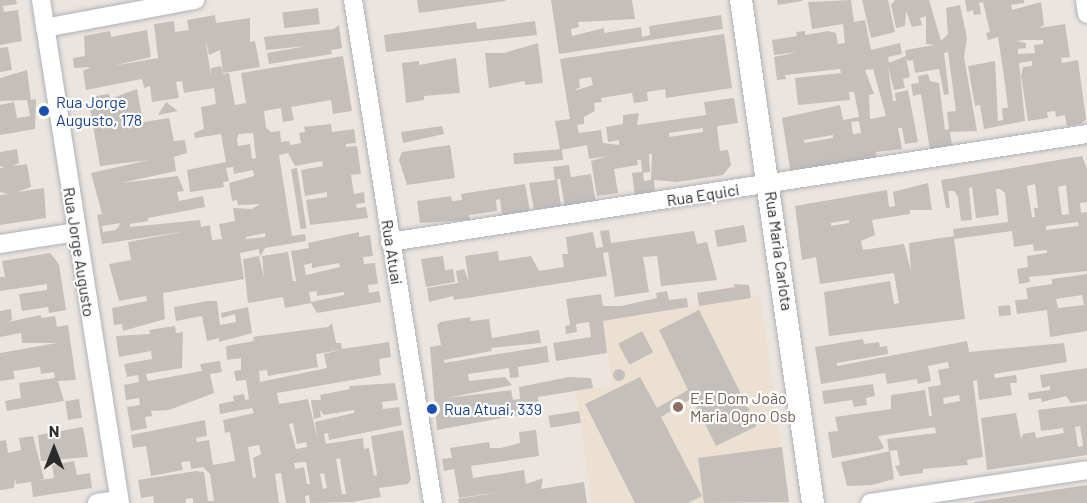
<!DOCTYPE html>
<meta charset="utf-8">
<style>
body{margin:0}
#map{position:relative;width:1087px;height:503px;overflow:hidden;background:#ece5df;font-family:Barlow,sans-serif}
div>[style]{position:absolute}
.education>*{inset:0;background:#ece1d0}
.building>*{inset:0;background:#c4bfbb;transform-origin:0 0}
.round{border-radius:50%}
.roads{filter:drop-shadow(0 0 2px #afb2ba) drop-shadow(0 0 2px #afb2ba)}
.minor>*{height:18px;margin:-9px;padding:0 9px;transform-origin:9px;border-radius:9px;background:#fff}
.tertiary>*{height:22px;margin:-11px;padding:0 11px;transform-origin:11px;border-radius:11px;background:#fff}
.dots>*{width:16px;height:16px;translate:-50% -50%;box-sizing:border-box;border:3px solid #fff;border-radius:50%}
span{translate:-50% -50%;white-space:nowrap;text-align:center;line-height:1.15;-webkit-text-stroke:4.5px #fff;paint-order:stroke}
.transit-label{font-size:16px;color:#164399}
.left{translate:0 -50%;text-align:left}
.street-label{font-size:16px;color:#2b2b2b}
.education-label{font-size:16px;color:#785e54}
.north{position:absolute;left:24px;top:419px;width:60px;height:60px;-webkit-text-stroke:4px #fff;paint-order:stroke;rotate:0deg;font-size:16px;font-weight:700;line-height:24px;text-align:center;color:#2b2b2b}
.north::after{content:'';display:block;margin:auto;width:21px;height:27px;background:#2b2b2b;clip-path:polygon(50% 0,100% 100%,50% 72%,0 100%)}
</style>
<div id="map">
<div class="education">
<i style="clip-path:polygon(760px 296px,789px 503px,592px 503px,576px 391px,612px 386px,603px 321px)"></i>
</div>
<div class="building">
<i style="clip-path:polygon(0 0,16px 0,17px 4px,3px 6px,4px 12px,18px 10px,22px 41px,0 45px)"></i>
<i style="clip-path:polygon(417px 0,505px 0,505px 1px,419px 13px)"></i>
<i style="clip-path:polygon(551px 0,632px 0,635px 19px,578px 22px,579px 27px,571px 29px,572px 36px,604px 28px,604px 33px,641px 27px,642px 37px,650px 35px,649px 26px,721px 15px,723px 29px,559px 54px)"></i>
<i style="clip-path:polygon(777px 0,802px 0,802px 1px,778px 5px)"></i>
<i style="clip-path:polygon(evenodd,851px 0,854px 22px,865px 20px,871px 50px,900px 43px,902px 54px,888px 57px,889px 63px,906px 56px,905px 50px,935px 45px,926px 44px,926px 16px,920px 18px,922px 25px,912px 27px,906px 11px,905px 26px,896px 28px,891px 5px,895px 0,929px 0,941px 41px,948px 34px,946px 8px,960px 5px,967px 38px,964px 57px,977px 131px,950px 132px,952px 146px,930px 150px,921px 94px,913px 96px,911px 84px,919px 83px,918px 76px,928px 74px,930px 81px,939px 83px,945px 130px,949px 129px,947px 112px,956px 111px,948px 52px,944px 53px,949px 94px,944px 95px,939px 69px,915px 73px,913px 60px,908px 61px,906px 57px,910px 77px,903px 79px,905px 88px,894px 90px,888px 67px,893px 101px,896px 101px,895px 93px,908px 90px,918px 142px,905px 144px,902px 128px,898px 128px,902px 149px,876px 152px,877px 160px,791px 175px,782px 118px,840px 105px,843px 120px,859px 117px,854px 92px,849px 92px,850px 100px,798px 105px,795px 78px,841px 73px,840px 69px,785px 75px,786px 79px,777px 80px,774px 57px,798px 52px,774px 55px,772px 40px,797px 36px,796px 32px,805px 31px,805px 35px,828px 31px,836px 33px,838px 44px,845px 43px,843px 24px,812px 29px,808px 2px,851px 0,873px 69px,886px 116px,870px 119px,869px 95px,874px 94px,865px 70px,873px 69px,851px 0,859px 121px,861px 133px,853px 134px,851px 122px,859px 121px,851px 0,833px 135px,833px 138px,804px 143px,804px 140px,833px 135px)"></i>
<i style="clip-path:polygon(862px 0,888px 0,895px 32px,871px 38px)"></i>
<i style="clip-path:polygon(evenodd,965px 0,1024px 0,1024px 3px,1011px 5px,1012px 10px,1041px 2px,1044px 25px,1039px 28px,1065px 24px,1070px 57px,1061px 58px,1062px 63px,1078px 60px,1086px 119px,1081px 124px,1067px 126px,1065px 115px,1056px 117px,1055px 111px,1047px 112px,1048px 118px,1028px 121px,1021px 76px,1023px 67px,1032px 66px,1032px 61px,1019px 63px,1025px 121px,984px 129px,980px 105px,975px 106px,968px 66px,995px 61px,998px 121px,1003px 120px,1002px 108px,1008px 108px,1005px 84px,998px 37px,988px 40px,986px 33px,990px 32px,983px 2px,979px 3px,981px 14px,974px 15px,973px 10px,967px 12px,965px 0,1025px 40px,1043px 40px,1043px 44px,1034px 45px,1035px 53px,1018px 54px,1018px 49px,1026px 48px,1026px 43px,1016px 41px,1025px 40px)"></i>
<i style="left:318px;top:8px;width:16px;height:36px;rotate:83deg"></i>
<i style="clip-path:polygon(evenodd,215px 15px,216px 23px,250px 18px,250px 42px,255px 41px,260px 67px,223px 73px,220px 50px,209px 55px,205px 37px,211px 76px,211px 68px,221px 66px,223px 74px,229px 73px,235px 105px,246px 103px,241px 73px,343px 56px,352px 111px,333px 114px,331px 100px,291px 107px,294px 120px,283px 122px,281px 108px,264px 111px,266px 128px,271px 132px,280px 131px,281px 142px,289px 141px,290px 145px,301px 143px,299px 133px,305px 132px,304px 127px,331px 124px,332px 132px,354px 129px,356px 143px,346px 144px,346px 147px,357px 146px,361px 174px,351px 175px,354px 194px,364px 192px,365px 203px,356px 204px,357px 208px,366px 207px,368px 218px,310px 225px,306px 200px,327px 197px,327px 192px,305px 196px,301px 170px,323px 166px,322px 161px,295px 166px,288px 153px,279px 155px,292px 236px,305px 234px,306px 241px,265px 248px,260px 257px,259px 249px,240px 253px,244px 279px,163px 293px,165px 319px,123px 331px,122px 324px,114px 325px,112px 308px,147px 301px,146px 296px,119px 301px,109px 264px,131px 260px,128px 242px,187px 231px,102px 244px,97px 215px,102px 214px,91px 173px,149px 160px,100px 166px,90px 108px,97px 101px,96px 96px,109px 94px,110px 99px,137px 89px,142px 117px,125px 120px,125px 125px,169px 118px,174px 141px,185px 140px,187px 153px,174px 157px,176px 171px,121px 183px,178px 176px,184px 191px,177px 192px,179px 201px,203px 196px,205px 207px,148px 218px,148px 221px,130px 224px,130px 227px,200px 220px,201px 227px,210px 225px,212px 240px,222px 239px,219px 224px,235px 221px,233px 208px,252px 209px,260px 204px,238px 205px,237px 200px,232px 201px,229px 183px,254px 176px,253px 170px,234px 174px,233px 167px,226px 168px,229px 181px,223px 182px,224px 187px,190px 192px,187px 170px,226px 162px,221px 134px,195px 138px,194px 133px,204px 129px,201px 107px,216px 104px,214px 88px,184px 93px,182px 81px,176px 82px,179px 98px,152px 102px,150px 86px,144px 88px,142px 79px,86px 90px,83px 71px,91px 67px,74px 68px,73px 58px,85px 56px,84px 36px,110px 31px,111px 37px,147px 30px,151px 57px,112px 66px,158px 58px,154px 24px,174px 21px,175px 32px,189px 30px,187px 20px,215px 15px,253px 133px,256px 158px,252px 159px,250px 144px,238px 146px,237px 139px,239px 134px,253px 133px,215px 15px,121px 223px,116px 230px,103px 232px,102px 226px,121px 223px,215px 15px,265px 233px,265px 237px,246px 239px,246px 237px,265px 233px)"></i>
<i style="clip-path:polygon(535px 21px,537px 35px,386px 52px,384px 35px,476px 22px,477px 29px)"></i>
<i style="clip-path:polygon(339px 25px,342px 48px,331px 50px,332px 54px,269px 64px,267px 53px,307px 46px,266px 50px,264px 37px,334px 29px)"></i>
<i style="clip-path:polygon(evenodd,724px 34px,732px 88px,666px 98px,665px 89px,647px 92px,648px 101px,634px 103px,632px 93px,601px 98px,602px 102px,594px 103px,595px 111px,584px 117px,584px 124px,577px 125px,579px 133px,601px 130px,603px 143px,619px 145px,619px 140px,608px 142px,606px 127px,623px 124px,623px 115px,639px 113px,637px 125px,706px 115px,704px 102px,734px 98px,738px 123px,717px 126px,720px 151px,728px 150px,731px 165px,723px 175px,677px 182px,654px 180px,655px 194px,635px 197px,632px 173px,642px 172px,641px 160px,637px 160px,638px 165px,614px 169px,618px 193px,597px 196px,591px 161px,608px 156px,589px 159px,587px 145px,560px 150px,555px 121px,570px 119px,560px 59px,724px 34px,591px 77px,593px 85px,574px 91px,580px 87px,579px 79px,591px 77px,724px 34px,703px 128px,703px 132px,669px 137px,669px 133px,703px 128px,724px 34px,649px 154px,652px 154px,651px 180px,644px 181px,643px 173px,650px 172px,649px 154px)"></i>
<i style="clip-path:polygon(538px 43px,543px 83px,525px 85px,525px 81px,489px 88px,485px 53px,504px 53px)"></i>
<i style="clip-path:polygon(8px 47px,12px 70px,0 72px,0 48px)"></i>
<i style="clip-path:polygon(456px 58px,460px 93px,424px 96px,424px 100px,406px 103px,402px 63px,419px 61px,419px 65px)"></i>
<i style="clip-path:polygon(27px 70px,31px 100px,36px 99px,35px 129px,0 135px,0 105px,14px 102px,17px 118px,30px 116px,27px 100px,0 101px,0 78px)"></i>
<i style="clip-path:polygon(166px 102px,178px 111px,158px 115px)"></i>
<i style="clip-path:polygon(442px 126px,444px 134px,403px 143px,401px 132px)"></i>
<i style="clip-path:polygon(450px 145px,455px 178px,407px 185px,399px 160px,402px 152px)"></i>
<i style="clip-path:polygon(17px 149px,19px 163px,12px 166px,27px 164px,31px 187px,17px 192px,44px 188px,46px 218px,0 225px,0 195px,8px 194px,0 192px,0 168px,4px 168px,0 166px,0 152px)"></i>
<i style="left:562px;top:149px;width:11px;height:49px;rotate:85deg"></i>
<i style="clip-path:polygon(evenodd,1082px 156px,1087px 169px,1087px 202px,1080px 203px,1081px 213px,1087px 212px,1087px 271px,1029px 277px,1030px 282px,1019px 284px,1017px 269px,1028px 267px,1027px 256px,1047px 253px,1047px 250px,1034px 251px,1033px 244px,1014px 247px,1012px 231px,954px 239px,965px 319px,829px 336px,824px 292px,890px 281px,894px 304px,899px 303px,894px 273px,820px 284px,816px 257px,802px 260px,795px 206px,887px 190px,889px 207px,895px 206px,893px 192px,928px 183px,932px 210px,910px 210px,910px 214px,872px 220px,875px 235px,861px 241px,863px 250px,904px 244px,911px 271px,909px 243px,954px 236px,953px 229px,1008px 222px,1005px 193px,1000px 189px,996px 189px,999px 215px,976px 218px,972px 187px,969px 188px,972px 220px,961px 221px,958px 197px,954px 191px,948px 191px,950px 208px,946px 208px,941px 180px,1082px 156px,1035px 184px,1038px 208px,1034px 208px,1035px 217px,1032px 217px,1027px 186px,1035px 184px,1082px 156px,1066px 185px,1069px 214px,1062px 215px,1058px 187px,1066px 185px,1082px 156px,849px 220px,849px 223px,831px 226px,831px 223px,849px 220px,1082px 156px,1078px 222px,1079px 226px,1046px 230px,1046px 226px,1078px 222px)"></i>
<i style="clip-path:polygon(569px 165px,571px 177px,591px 174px,596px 203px,565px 207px,560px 179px,557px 179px,561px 206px,534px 210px,529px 183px,555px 180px,553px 167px)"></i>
<i style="left:297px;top:168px;width:61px;height:6px;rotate:81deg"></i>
<i style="clip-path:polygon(525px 184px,530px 211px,502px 215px,500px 199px,496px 200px,497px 211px,469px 215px,470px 220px,420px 223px,417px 201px,451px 196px,452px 201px,462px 200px,461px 194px)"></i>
<i style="left:744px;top:225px;width:17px;height:30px;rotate:80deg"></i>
<i style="clip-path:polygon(609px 230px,611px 243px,694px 231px,697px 244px,707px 242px,717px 280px,661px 286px,657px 256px,643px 257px,649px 292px,615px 297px,608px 252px,603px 253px,607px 276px,454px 300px,453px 296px,429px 302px,427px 288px,458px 283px,456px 271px,464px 269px,469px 282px,465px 256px,498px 251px,499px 261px,531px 256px,539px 271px,564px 267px,562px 254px,568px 254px,566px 237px,593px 232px,596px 248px,603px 247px,600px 231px)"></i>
<i style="clip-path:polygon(evenodd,359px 232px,359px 237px,370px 235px,373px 256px,363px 257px,364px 264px,375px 263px,378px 284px,368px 285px,369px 293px,379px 291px,381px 302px,317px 313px,311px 303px,285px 308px,283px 297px,248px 303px,243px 259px,259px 256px,264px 278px,262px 256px,288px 252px,293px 281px,296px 281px,291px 251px,309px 248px,308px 243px,359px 232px,312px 263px,312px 268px,339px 263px,340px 267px,306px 275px,304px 265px,312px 263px,359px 232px,317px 291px,317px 296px,344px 292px,344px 295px,311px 302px,309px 292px,317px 291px)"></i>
<i style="clip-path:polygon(50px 253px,59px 264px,66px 310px,49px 313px,48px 307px,22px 311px,19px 294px,47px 290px,47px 284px,0 291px,0 277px,5px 277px,2px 261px)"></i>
<i style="clip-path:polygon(443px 256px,445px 270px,453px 269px,455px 282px,426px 287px,421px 259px)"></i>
<i style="clip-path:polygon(evenodd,1087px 274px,1087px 331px,1050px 337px,1047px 310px,1017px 314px,1015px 300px,1028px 299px,1026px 288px,1052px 284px,1052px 279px,1087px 274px,1082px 295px,1084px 305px,1058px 308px,1056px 299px,1082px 295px)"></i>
<i style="clip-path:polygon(734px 284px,749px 285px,751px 298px,699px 306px,697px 293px,735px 287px)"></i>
<i style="clip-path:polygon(667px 291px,669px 300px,687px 298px,688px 307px,603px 321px,607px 353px,556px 361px,553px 343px,591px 337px,589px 322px,576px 324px,577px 332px,566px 334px,565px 326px,570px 325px,566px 299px,601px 294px,603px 306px,621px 306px,657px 298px,656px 293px)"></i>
<i style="clip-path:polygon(208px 301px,217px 301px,220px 325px,236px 322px,235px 314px,222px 318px,221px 313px,248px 307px,252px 333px,219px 342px,219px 338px,207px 341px,202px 316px,176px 321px,174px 307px)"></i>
<i style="left:1010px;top:305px;width:10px;height:12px;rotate:84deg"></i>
<i style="clip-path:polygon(11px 309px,12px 320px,8px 322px,41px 315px,41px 318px,55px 316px,57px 327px,68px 325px,76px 380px,58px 381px,64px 401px,7px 411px,5px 401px,21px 398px,19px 383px,55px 378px,54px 372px,41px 374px,40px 367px,13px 371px,15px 379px,0 381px,0 353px,57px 343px,22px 343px,21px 333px,0 337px,0 311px)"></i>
<i style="clip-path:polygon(699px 310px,757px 426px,716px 446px,692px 398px,661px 417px,702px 496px,688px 503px,635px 503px,585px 404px,640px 377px,657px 408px,688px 390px,659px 330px)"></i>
<i style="clip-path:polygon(470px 317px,471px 321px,489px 319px,492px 338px,539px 330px,541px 343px,491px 348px,492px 351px,444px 360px,444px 363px,547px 346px,549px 362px,518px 367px,519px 377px,510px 378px,509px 368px,468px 374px,469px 381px,505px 377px,512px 385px,447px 398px,511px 390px,513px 400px,520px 399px,519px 387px,569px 377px,591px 378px,593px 388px,538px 397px,540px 411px,437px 430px,430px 347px,441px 345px,437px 325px,440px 322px)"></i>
<i style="clip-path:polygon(evenodd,332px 323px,336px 343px,341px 343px,342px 349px,389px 342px,391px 357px,379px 359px,381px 375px,277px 393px,279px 404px,308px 399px,318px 440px,315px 422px,354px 413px,354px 410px,324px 415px,320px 410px,321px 417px,314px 419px,311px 400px,321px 400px,320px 395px,350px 389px,349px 386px,395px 383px,398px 400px,382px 402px,383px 409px,399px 407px,402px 425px,329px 440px,328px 433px,324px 434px,326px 444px,363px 438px,364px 449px,369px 448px,374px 476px,377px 475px,371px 436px,403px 430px,411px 480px,408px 484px,379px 488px,381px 497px,353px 502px,310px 503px,309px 495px,305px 496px,306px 503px,286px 503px,281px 473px,275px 474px,279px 503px,193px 503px,193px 498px,186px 499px,186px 503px,154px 503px,153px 496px,141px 498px,138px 480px,196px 471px,204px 472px,208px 501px,214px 501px,210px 474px,203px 467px,191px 469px,190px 461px,181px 462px,183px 470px,151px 476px,146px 446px,133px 448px,131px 435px,205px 420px,207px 436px,196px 438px,197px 442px,209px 440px,213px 465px,235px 461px,230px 432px,225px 433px,223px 420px,254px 413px,252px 408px,220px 414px,219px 404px,234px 401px,233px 396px,244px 394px,245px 400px,249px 399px,246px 380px,236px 381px,234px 371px,241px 370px,241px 358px,227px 360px,226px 346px,254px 341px,253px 337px,328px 327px,332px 323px,341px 350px,324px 354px,327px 368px,260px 382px,259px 371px,267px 370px,268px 376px,318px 367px,316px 354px,341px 350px,332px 323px,293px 423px,297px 444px,306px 442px,307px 447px,296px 449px,289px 424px,293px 423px,332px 323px,259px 445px,261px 454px,253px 458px,256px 477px,253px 478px,248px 447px,259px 445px,332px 323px,340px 458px,346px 494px,342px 494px,336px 459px,340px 458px,332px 323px,306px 462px,310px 484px,307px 484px,304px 467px,295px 469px,294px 463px,306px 462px,332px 323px,324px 473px,327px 488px,323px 489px,320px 474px,324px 473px)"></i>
<i style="clip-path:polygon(175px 326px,176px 333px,183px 332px,182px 368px,146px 374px,148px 381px,202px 371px,200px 364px,220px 361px,222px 372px,210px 374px,214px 393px,169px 410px,151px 411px,152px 416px,145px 417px,147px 428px,131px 431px,127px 407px,140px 405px,139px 398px,126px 400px,124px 385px,139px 382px,138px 375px,127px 377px,124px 364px,152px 359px,151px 351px,119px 357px,116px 336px,150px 334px,149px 330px)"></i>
<i style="left:642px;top:331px;width:24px;height:27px;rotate:62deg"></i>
<i style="clip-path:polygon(evenodd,863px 339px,864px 344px,879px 342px,880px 347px,887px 346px,888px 354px,837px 363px,837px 366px,967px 341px,969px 352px,1064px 343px,1067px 362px,994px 374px,995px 378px,1016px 375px,1017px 383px,1010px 383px,1012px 395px,979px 400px,977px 380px,973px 381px,983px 457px,967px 460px,968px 465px,923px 469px,923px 473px,900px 476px,895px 466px,900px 465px,897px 450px,889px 451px,887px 439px,936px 433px,935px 427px,878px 436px,884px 448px,880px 450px,832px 458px,828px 432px,838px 431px,835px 417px,891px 409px,891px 395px,925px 390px,929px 416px,932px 416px,928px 387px,941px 385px,938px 370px,949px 368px,948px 362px,928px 366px,931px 381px,918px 384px,917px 379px,887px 384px,885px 373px,821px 384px,815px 347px,863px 339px,959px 395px,960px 401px,944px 404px,943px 398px,959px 395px)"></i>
<i style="clip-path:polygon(1087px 368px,1087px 401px,1071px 403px,1066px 396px,1042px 402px,1041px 398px,1029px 400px,1028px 393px,1050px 390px,1050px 386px,1042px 388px,1040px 375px)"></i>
<i class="round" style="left:613px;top:369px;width:12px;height:12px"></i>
<i style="clip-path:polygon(873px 384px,875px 396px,866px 398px,867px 405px,854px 407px,852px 400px,824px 404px,822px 391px)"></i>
<i style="left:79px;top:399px;width:19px;height:14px;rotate:81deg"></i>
<i style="clip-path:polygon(evenodd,1087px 404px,1087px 455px,987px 470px,981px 418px,1016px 413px,1021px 439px,1023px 434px,1035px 432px,1036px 438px,1064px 433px,1063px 428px,1041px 431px,1038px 410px,1087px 404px,1080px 426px,1083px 446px,1078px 447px,1075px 427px,1080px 426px)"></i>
<i style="left:579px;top:411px;width:12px;height:31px;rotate:81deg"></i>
<i style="clip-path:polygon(83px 427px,88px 457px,41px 461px,38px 435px)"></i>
<i style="clip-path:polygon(536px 430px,539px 456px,471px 466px,473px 478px,524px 470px,526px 484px,543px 478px,541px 489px,584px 482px,587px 503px,459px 503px,458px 499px,506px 491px,459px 498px,454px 469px,444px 471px,442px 459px,452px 458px,450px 448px,489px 442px,490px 448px,501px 448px,520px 443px,519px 432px)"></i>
<i style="clip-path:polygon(33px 436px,44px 479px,35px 481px,54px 478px,52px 465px,74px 461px,77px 475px,90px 473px,92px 488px,33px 497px,31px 482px,16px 484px,15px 478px,14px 488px,0 490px,0 441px,6px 440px,8px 453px,21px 450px,19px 438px)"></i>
<i style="clip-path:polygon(782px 447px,789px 502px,704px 503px,698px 458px)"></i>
<i style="clip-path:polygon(890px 451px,894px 479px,872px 485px,847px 486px,841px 462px)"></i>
<i style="clip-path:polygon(1087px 485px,1087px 503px,974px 503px,974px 502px)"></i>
</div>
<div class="roads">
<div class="minor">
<i style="left:41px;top:0;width:509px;rotate:81.07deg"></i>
<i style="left:353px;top:0;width:509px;rotate:80.96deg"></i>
<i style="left:1085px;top:0;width:14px;rotate:82deg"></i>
<i style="left:45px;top:28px;width:153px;rotate:-10.6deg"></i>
<i style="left:390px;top:242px;width:705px;rotate:-8.81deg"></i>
<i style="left:0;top:244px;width:77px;rotate:-9deg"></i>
<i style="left:97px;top:503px;width:22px;rotate:-8deg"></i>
<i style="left:870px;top:503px;width:219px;rotate:-8.6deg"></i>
</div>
<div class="tertiary">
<i style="left:741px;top:0;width:508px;rotate:81.85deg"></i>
</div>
</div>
<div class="dots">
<i style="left:44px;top:111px;background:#1a4fb4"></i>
<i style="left:678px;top:407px;background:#8d6e63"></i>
<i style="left:432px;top:409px;background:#1a4fb4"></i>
</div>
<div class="transit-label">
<span class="left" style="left:56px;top:111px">Rua Jorge<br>Augusto, 178</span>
<span class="left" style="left:444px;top:409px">Rua Atuai, 339</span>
</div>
<div class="street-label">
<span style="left:703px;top:195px;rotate:-9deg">Rua Equici</span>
<span style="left:779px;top:251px;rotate:82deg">Rua Maria Carlota</span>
<span style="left:79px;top:252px;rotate:81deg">Rua Jorge Augusto</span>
<span style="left:392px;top:252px;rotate:81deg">Rua Atuaí</span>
</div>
<div class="education-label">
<span class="left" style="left:690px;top:407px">E.E Dom João<br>Maria Ogno Osb</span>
</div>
<div class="north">N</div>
</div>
